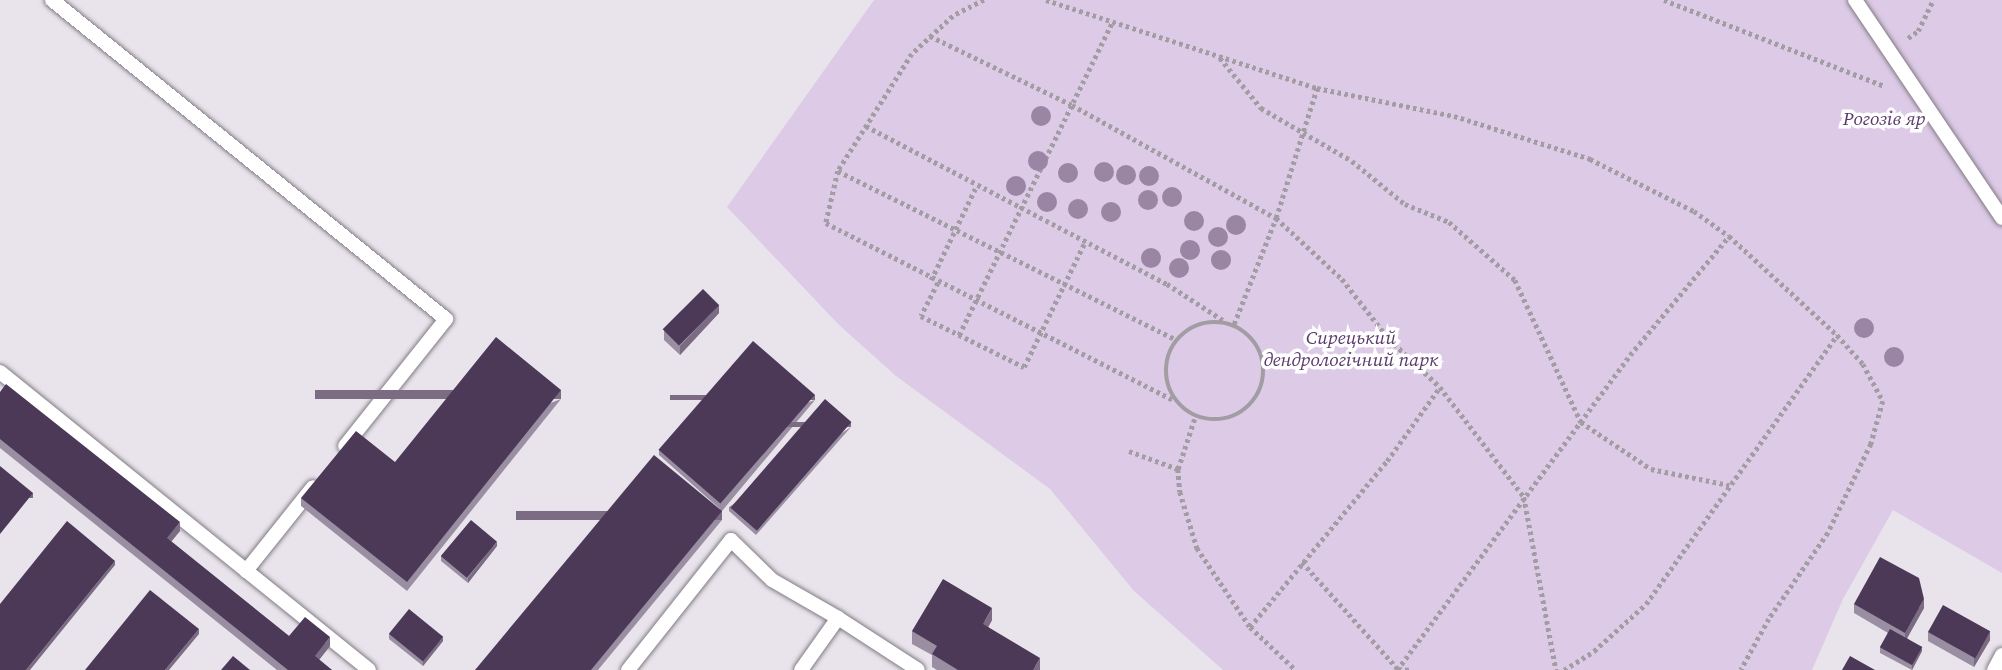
<!DOCTYPE html>
<meta charset="utf-8">
<style>
body{margin:0}
#map{position:relative;width:2002px;height:670px;overflow:hidden;background:#e9e4ec;font-family:"Source Serif 4",serif}
div>[style]{position:absolute}
.green>*{inset:0;background:#ddcae7}
.path>*{height:4.5px;margin-top:-2.25px;transform-origin:0;background:repeating-linear-gradient(90deg,#a19da3 0 3.5px,transparent 0 7px)}
.path>.ring{margin:-2.25px;padding:0;box-sizing:content-box;background:none;border:4.5px solid #a19da3;border-radius:50%}
.roads{filter:drop-shadow(0 0 2px #817c83) drop-shadow(0 0 2px #817c83)}
.lane>*{height:14px;margin:-7px;padding:0 7px;transform-origin:7px;border-radius:7px;background:#fff}
.trees>*{width:20px;height:20px;margin:-10px;border-radius:50%;background:#9a86a4}
.wall>*{inset:0;background:#9a8ea2}
.shaded-wall>*{inset:0;background:#7b6c84;transform-origin:0 0}
.building>*{inset:0;background:#4c3857;transform-origin:0 0}
span{translate:-50% -50%;white-space:nowrap;text-align:center;line-height:1.15;-webkit-text-stroke:7px #fff;paint-order:stroke}
.park-label{font-size:19px;color:#59396a;font-style:italic}
</style>
<div id="map">
<div class="green">
<i style="clip-path:polygon(874px 0,2002px 0,2002px 573px,1893px 510px,1843px 599px,1812px 670px,1223px 670px,1134px 591px,1050px 489px,896px 376px,839px 325px,727px 207px)"></i>
</div>
<div class="path">
<i style="left:984px;top:0;width:35px;rotate:153deg"></i>
<i style="left:953px;top:16px;width:56px;rotate:137.2deg"></i>
<i style="left:912px;top:54px;width:138px;rotate:122.3deg"></i>
<i style="left:838px;top:171px;width:53px;rotate:103deg"></i>
<i style="left:826px;top:223px;width:390px;rotate:27deg"></i>
<i style="left:1046px;top:0;width:285px;rotate:18deg"></i>
<i style="left:1317px;top:88px;width:140px;rotate:11.6deg"></i>
<i style="left:1454px;top:116px;width:143px;rotate:17.5deg"></i>
<i style="left:1590px;top:159px;width:116px;rotate:26.6deg"></i>
<i style="left:1694px;top:211px;width:43px;rotate:35.5deg"></i>
<i style="left:1729px;top:236px;width:147px;rotate:42.5deg"></i>
<i style="left:1837px;top:335px;width:39px;rotate:48deg"></i>
<i style="left:1863px;top:364px;width:42px;rotate:61.6deg"></i>
<i style="left:1883px;top:401px;width:45px;rotate:105.6deg"></i>
<i style="left:1871px;top:444px;width:99px;rotate:115.8deg"></i>
<i style="left:1828px;top:533px;width:104px;rotate:124.5deg"></i>
<i style="left:1769px;top:619px;width:58px;rotate:118.8deg"></i>
<i style="left:1664px;top:0;width:237px;rotate:21.3deg"></i>
<i style="left:930px;top:36px;width:158px;rotate:25.9deg"></i>
<i style="left:1072px;top:105px;width:233px;rotate:29deg"></i>
<i style="left:1276px;top:218px;width:90px;rotate:42.7deg"></i>
<i style="left:1342px;top:279px;width:76px;rotate:51.9deg"></i>
<i style="left:1389px;top:339px;width:70px;rotate:43.3deg"></i>
<i style="left:1440px;top:387px;width:138px;rotate:52.6deg"></i>
<i style="left:1524px;top:497px;width:176px;rotate:79.5deg"></i>
<i style="left:1908px;top:38px;width:12px;rotate:-35deg"></i>
<i style="left:1918px;top:31px;width:34px;rotate:-64deg"></i>
<i style="left:1220px;top:58px;width:65px;rotate:50.6deg"></i>
<i style="left:1261px;top:108px;width:105px;rotate:30.2deg"></i>
<i style="left:1352px;top:161px;width:68px;rotate:39.1deg"></i>
<i style="left:1405px;top:204px;width:48px;rotate:22.2deg"></i>
<i style="left:1449px;top:222px;width:88px;rotate:41.3deg"></i>
<i style="left:1515px;top:280px;width:157px;rotate:65.1deg"></i>
<i style="left:1581px;top:422px;width:84px;rotate:33.9deg"></i>
<i style="left:1651px;top:469px;width:80px;rotate:11.6deg"></i>
<i style="left:866px;top:126px;width:340px;rotate:27.7deg"></i>
<i style="left:1167px;top:284px;width:70px;rotate:32.8deg"></i>
<i style="left:838px;top:171px;width:377px;rotate:26.5deg"></i>
<i style="left:931px;top:280px;width:103px;rotate:-64.2deg"></i>
<i style="left:938px;top:283px;width:37px;rotate:117deg"></i>
<i style="left:921px;top:316px;width:115px;rotate:26.3deg"></i>
<i style="left:1024px;top:367px;width:139px;rotate:-64deg"></i>
<i class="ring" style="left:1166px;top:322px;width:93.5px;height:93.5px"></i>
<i style="left:1234px;top:324px;width:114px;rotate:-68.4deg"></i>
<i style="left:1276px;top:218px;width:136px;rotate:-72.5deg"></i>
<i style="left:959px;top:335px;width:347px;rotate:-63.9deg"></i>
<i style="left:1129px;top:451px;width:52px;rotate:20.2deg"></i>
<i style="left:1178px;top:469px;width:23px;rotate:85deg"></i>
<i style="left:1180px;top:492px;width:59px;rotate:73.1deg"></i>
<i style="left:1197px;top:548px;width:95px;rotate:56.1deg"></i>
<i style="left:1250px;top:627px;width:63px;rotate:43.1deg"></i>
<i style="left:1178px;top:469px;width:55px;rotate:-71.9deg"></i>
<i style="left:1302px;top:562px;width:144px;rotate:48.1deg"></i>
<i style="left:1398px;top:669px;width:13px;rotate:4deg"></i>
<i style="left:1250px;top:627px;width:215px;rotate:-50.5deg"></i>
<i style="left:1387px;top:461px;width:91px;rotate:-54.4deg"></i>
<i style="left:1397px;top:670px;width:392px;rotate:-53.5deg"></i>
<i style="left:1630px;top:355px;width:155px;rotate:-50.2deg"></i>
<i style="left:1564px;top:670px;width:36px;rotate:-32deg"></i>
<i style="left:1594px;top:651px;width:70px;rotate:-42.1deg"></i>
<i style="left:1646px;top:604px;width:330px;rotate:-54.6deg"></i>
</div>
<div class="roads">
<div class="lane">
<i style="left:52px;top:0;width:507px;rotate:39deg"></i>
<i style="left:446px;top:319px;width:162px;rotate:128.5deg"></i>
<i style="left:1855px;top:0;width:263px;rotate:56deg"></i>
<i style="left:0;top:372px;width:474px;rotate:38.9deg"></i>
<i style="left:246px;top:571px;width:107px;rotate:-51.4deg"></i>
<i style="left:628px;top:670px;width:166px;rotate:-51.6deg"></i>
<i style="left:731px;top:540px;width:57px;rotate:44.3deg"></i>
<i style="left:772px;top:580px;width:76px;rotate:29.9deg"></i>
<i style="left:801px;top:670px;width:64px;rotate:-54.6deg"></i>
<i style="left:838px;top:618px;width:95px;rotate:33deg"></i>
<i style="left:1994px;top:670px;width:17px;rotate:-62deg"></i>
</div>
</div>
<div class="trees">
<i style="left:1041px;top:116px"></i>
<i style="left:1038px;top:161px"></i>
<i style="left:1104px;top:172px"></i>
<i style="left:1068px;top:173px"></i>
<i style="left:1126px;top:175px"></i>
<i style="left:1149px;top:176px"></i>
<i style="left:1016px;top:186px"></i>
<i style="left:1172px;top:197px"></i>
<i style="left:1148px;top:200px"></i>
<i style="left:1047px;top:202px"></i>
<i style="left:1078px;top:209px"></i>
<i style="left:1111px;top:212px"></i>
<i style="left:1194px;top:221px"></i>
<i style="left:1236px;top:225px"></i>
<i style="left:1218px;top:237px"></i>
<i style="left:1190px;top:250px"></i>
<i style="left:1151px;top:258px"></i>
<i style="left:1221px;top:260px"></i>
<i style="left:1179px;top:268px"></i>
<i style="left:1864px;top:328px"></i>
<i style="left:1894px;top:357px"></i>
</div>
<div class="wall">
<i style="clip-path:polygon(719px 313px,680px 355px,664px 340px,664px 331px)"></i>
<i style="clip-path:polygon(0 392px,180px 531px,171px 541px,289px 636px,330px 646px,319px 660px,332px 670px,277px 670px,0 448px)"></i>
<i style="clip-path:polygon(561px 399px,407px 591px,301px 506px,301px 498px)"></i>
<i style="clip-path:polygon(815px 400px,722px 511px,722px 520px,598px 670px,475px 670px,720px 509px,659px 455px,659px 450px)"></i>
<i style="clip-path:polygon(851px 427px,756px 535px,729px 511px,729px 507px)"></i>
<i style="clip-path:polygon(497px 546px,468px 583px,441px 561px,441px 556px)"></i>
<i style="clip-path:polygon(1854px 604px,1924px 608px,1907px 638px,1922px 651px,1912px 670px,1880px 653px,1880px 648px,1888px 633px,1854px 613px)"></i>
<i style="clip-path:polygon(992px 620px,988px 627px,1040px 670px,937px 670px,932px 667px,932px 655px,912px 644px,912px 631px)"></i>
<i style="clip-path:polygon(1928px 632px,1990px 640px,1974px 667px,1928px 641px)"></i>
<i style="clip-path:polygon(389px 634px,443px 641px,423px 666px,389px 639px)"></i>
</div>
<div class="shaded-wall">
<i style="clip-path:polygon(719px 305px,719px 313px,680px 355px,680px 346px)"></i>
<i style="left:561px;top:390px;width:9px;height:246px;rotate:90deg"></i>
<i style="left:815px;top:395px;width:5px;height:145px;rotate:90deg"></i>
<i style="left:851px;top:422px;width:5px;height:144px;rotate:90deg"></i>
<i style="left:33px;top:493px;width:5px;height:53px;rotate:90deg"></i>
<i style="left:722px;top:511px;width:9px;height:206px;rotate:90deg"></i>
<i style="clip-path:polygon(180px 522px,180px 531px,167px 547px,167px 538px)"></i>
<i style="clip-path:polygon(497px 542px,497px 546px,468px 583px,468px 578px)"></i>
<i style="clip-path:polygon(115px 561px,115px 565px,30px 670px,26px 670px)"></i>
<i style="clip-path:polygon(1924px 599px,1924px 608px,1905px 642px,1905px 633px)"></i>
<i style="clip-path:polygon(992px 608px,992px 620px,983px 637px,983px 624px)"></i>
<i style="clip-path:polygon(199px 629px,199px 634px,169px 670px,165px 670px)"></i>
<i style="clip-path:polygon(1990px 631px,1990px 640px,1974px 667px,1974px 658px)"></i>
<i style="clip-path:polygon(330px 637px,330px 646px,315px 665px,315px 656px)"></i>
<i style="clip-path:polygon(443px 637px,443px 641px,423px 666px,423px 662px)"></i>
<i style="clip-path:polygon(1922px 647px,1922px 651px,1912px 670px,1912px 666px)"></i>
<i style="clip-path:polygon(1040px 658px,1040px 670px,1033px 670px)"></i>
</div>
<div class="building">
<i style="left:703px;top:289px;width:23px;height:57px;rotate:45deg"></i>
<i style="clip-path:polygon(496px 337px,561px 390px,407px 582px,301px 498px,356px 431px,395px 462px)"></i>
<i style="left:753px;top:341px;width:82px;height:144px;rotate:41deg"></i>
<i style="clip-path:polygon(6px 384px,180px 522px,167px 538px,289px 636px,305px 617px,330px 637px,315px 656px,332px 670px,288px 670px,0 439px,0 392px)"></i>
<i style="left:825px;top:399px;width:35px;height:144px;rotate:41deg"></i>
<i style="clip-path:polygon(654px 455px,722px 511px,591px 670px,475px 670px)"></i>
<i style="clip-path:polygon(0 466px,33px 493px,0 534px)"></i>
<i style="left:471px;top:520px;width:34px;height:47px;rotate:40deg"></i>
<i style="clip-path:polygon(67px 521px,115px 561px,26px 670px,0 670px,0 604px)"></i>
<i style="clip-path:polygon(1880px 557px,1919px 578px,1924px 599px,1905px 633px,1854px 604px)"></i>
<i style="clip-path:polygon(943px 579px,992px 608px,983px 624px,1040px 658px,1033px 670px,958px 670px,932px 654px,937px 646px,912px 631px)"></i>
<i style="clip-path:polygon(150px 590px,199px 629px,165px 670px,85px 670px)"></i>
<i style="left:1943px;top:605px;width:54px;height:31px;rotate:29deg"></i>
<i style="left:409px;top:609px;width:44px;height:32px;rotate:39deg"></i>
<i style="left:1890px;top:629px;width:37px;height:21px;rotate:29deg"></i>
<i style="clip-path:polygon(233px 656px,250px 670px,221px 670px)"></i>
<i style="clip-path:polygon(1850px 656px,1875px 670px,1842px 670px)"></i>
</div>
<div class="park-label">
<span style="left:1884px;top:119px">Рогозів яр</span>
<span style="left:1351px;top:349px">Сирецький<br>дендрологічний парк</span>
</div>
</div>
